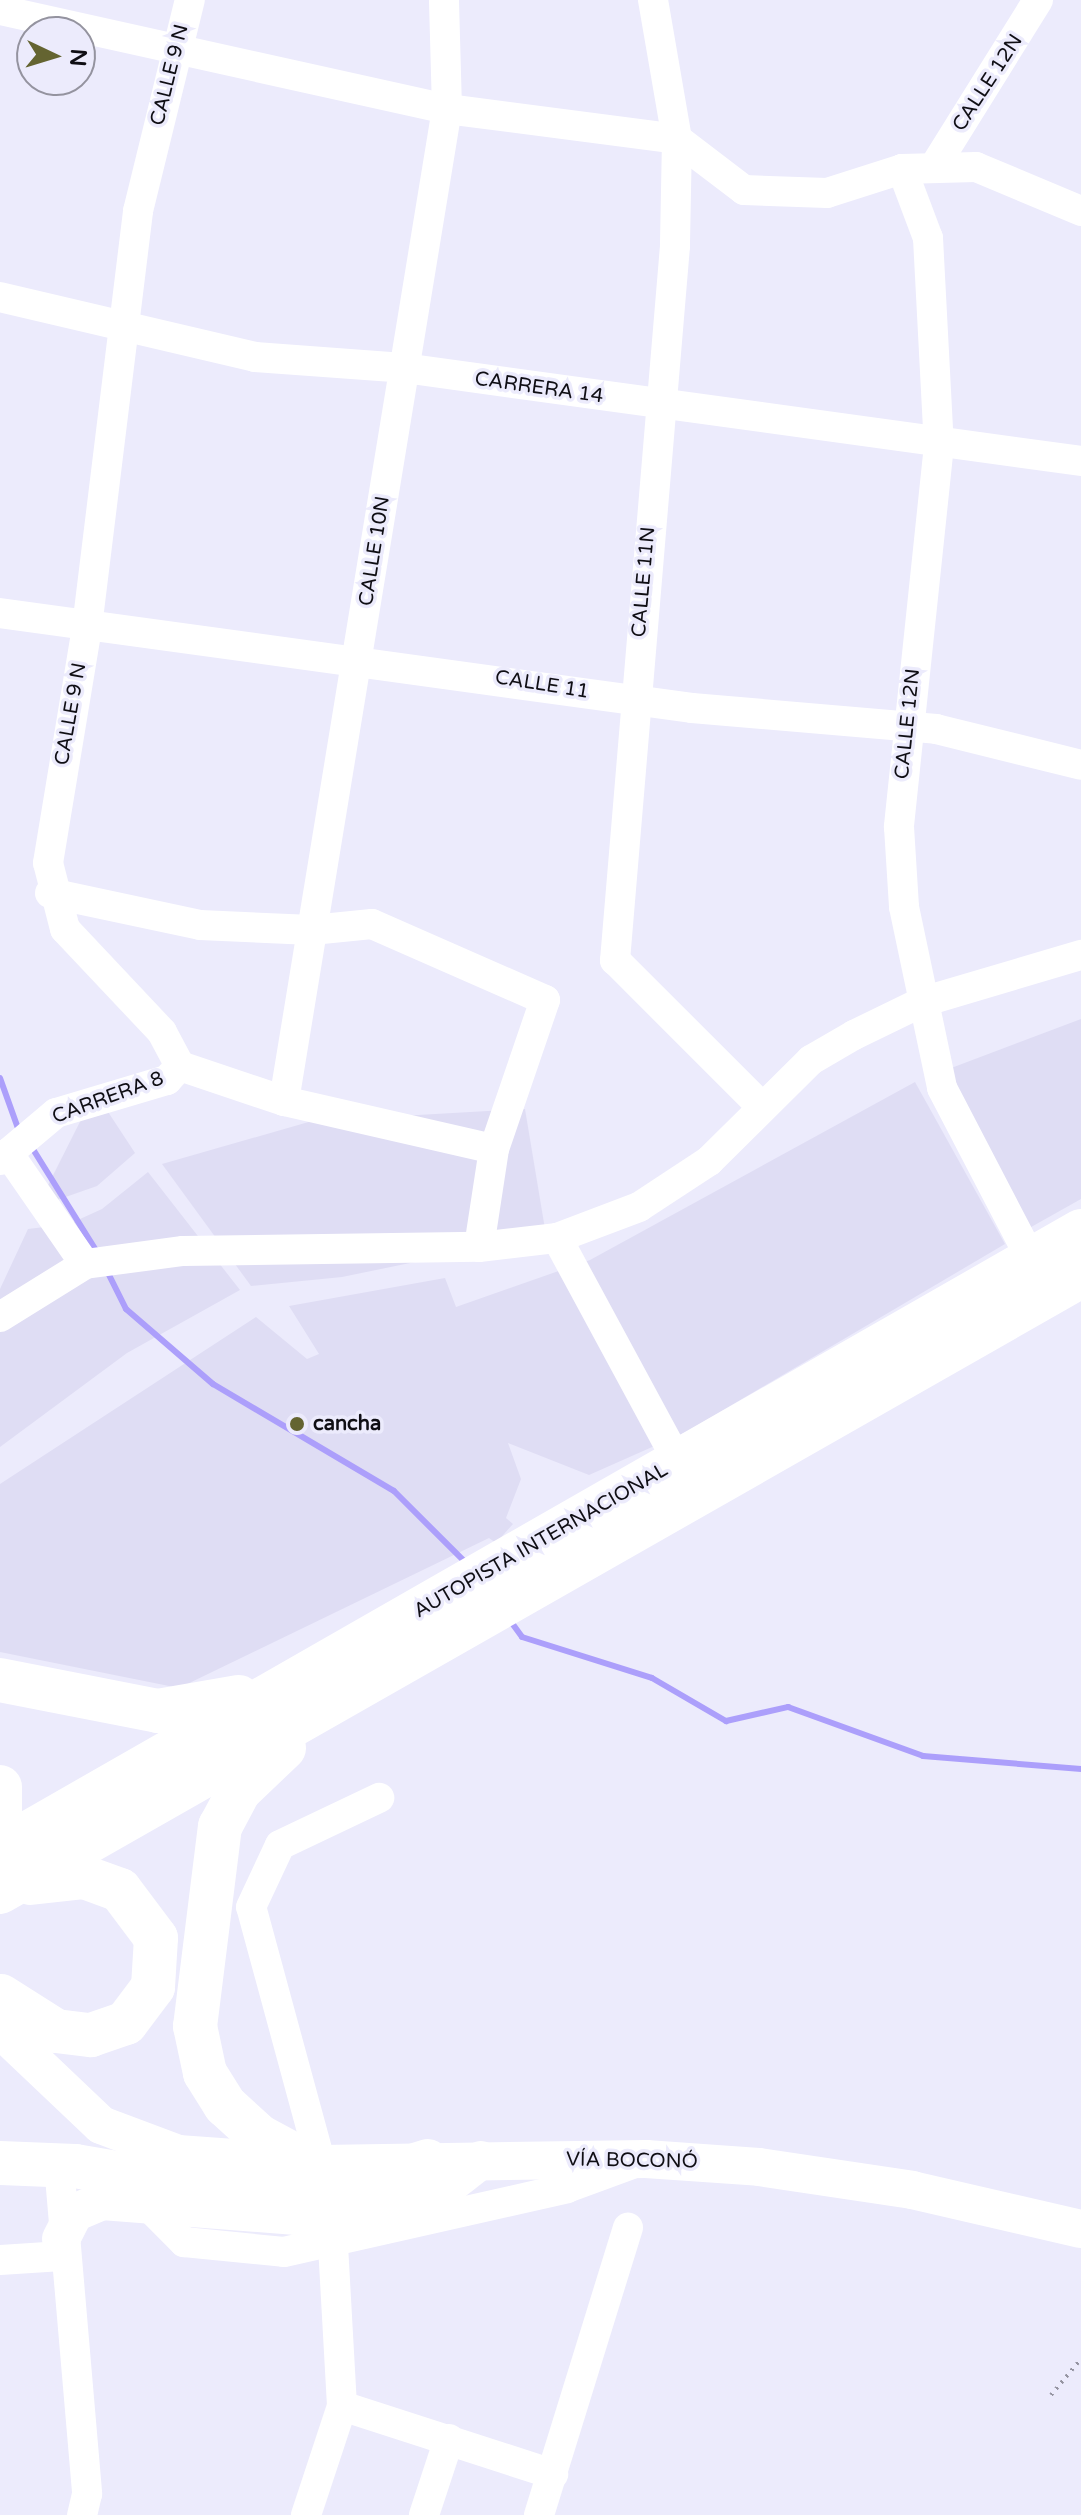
<!DOCTYPE html>
<meta charset="utf-8">
<style>
body{margin:0}
#map{position:relative;width:1081px;height:2515px;overflow:hidden;background:#ecebfc;font-family:"Varela Round",sans-serif}
div>[style]{position:absolute}
.built>*{inset:0;background:#dfddf4}
.stream>*{height:6px;margin:-3px;padding:0 3px;transform-origin:3px;border-radius:3px;background:#ac9ffb}
.path>*{height:4px;margin-top:-2px;transform-origin:0;background:repeating-linear-gradient(90deg,#9594a1 0 2px,transparent 0 8px)}
.minor>*{height:30px;margin:-15px;padding:0 15px;transform-origin:15px;border-radius:15px;background:#fff}
.major>*{height:38px;margin:-19px;padding:0 19px;transform-origin:19px;border-radius:19px;background:#fff}
.highway>*{height:44px;margin:-22px;padding:0 22px;transform-origin:22px;border-radius:22px;background:#fff}
.dots>*{width:22px;height:22px;translate:-50% -50%;box-sizing:border-box;border:4px solid #ecebfc;border-radius:50%}
span{translate:-50% -50%;white-space:nowrap;text-align:center;line-height:1.15;-webkit-text-stroke:7px #ecebfc;paint-order:stroke}
.street-label{font-size:20px;color:#0f0e14}
.poi-label{font-size:20px;color:#0f0e14;font-weight:700}
.left{translate:0 -50%;text-align:left}
.north{position:absolute;left:16px;top:16px;width:80px;height:80px;box-sizing:border-box;background:#ecebfc;border:2px solid #94939f;border-radius:50%;rotate:94deg;font-size:22px;font-weight:700;line-height:32px;text-align:center;color:#0f0e14}
.north::after{content:'';display:block;margin:auto;width:28px;height:36px;background:#646431;clip-path:polygon(50% 0,100% 100%,50% 72%,0 100%)}
</style>
<div id="map">
<div class="built">
<i style="clip-path:polygon(1081px 1019px,1081px 1199px,1024px 1231px,938px 1073px)"></i>
<i style="clip-path:polygon(915px 1082px,1005px 1244px,686px 1432px,589px 1475px,508px 1443px,521px 1479px,506px 1518px,513px 1524px,496px 1543px,489px 1538px,179px 1688px,0 1652px,0 1484px,256px 1317px,307px 1359px,319px 1354px,289px 1306px,445px 1278px,456px 1307px,590px 1260px)"></i>
<i style="clip-path:polygon(95px 1092px,135px 1153px,97px 1186px,37px 1207px)"></i>
<i style="clip-path:polygon(525px 1109px,546px 1235px,342px 1277px,251px 1286px,162px 1164px,312px 1121px)"></i>
<i style="clip-path:polygon(148px 1172px,240px 1290px,127px 1353px,0 1447px,0 1289px,28px 1229px,69px 1224px,102px 1209px)"></i>
</div>
<div class="stream">
<i style="left:0;top:1078px;width:56px;rotate:70.3deg"></i>
<i style="left:31px;top:1146px;width:125px;rotate:58.1deg"></i>
<i style="left:106px;top:1269px;width:45px;rotate:63.4deg"></i>
<i style="left:126px;top:1309px;width:115px;rotate:40.8deg"></i>
<i style="left:213px;top:1384px;width:210px;rotate:30.6deg"></i>
<i style="left:394px;top:1491px;width:105px;rotate:45deg"></i>
<i style="left:509px;top:1619px;width:22px;rotate:54deg"></i>
<i style="left:522px;top:1637px;width:136px;rotate:17.5deg"></i>
<i style="left:652px;top:1678px;width:86px;rotate:30.2deg"></i>
<i style="left:726px;top:1721px;width:64px;rotate:-12.7deg"></i>
<i style="left:788px;top:1707px;width:144px;rotate:19.9deg"></i>
<i style="left:923px;top:1756px;width:159px;rotate:4.7deg"></i>
</div>
<div class="path">
<i style="left:1051px;top:2395px;width:47px;rotate:-50.2deg"></i>
</div>
<div class="minor">
<i style="left:653px;top:0;width:141px;rotate:80.2deg"></i>
<i style="left:677px;top:139px;width:107px;rotate:91.1deg"></i>
<i style="left:675px;top:246px;width:717px;rotate:94.8deg"></i>
<i style="left:615px;top:960px;width:206px;rotate:45deg"></i>
<i style="left:0;top:10px;width:458px;rotate:12.5deg"></i>
<i style="left:447px;top:109px;width:232px;rotate:7.4deg"></i>
<i style="left:677px;top:139px;width:84px;rotate:37.3deg"></i>
<i style="left:744px;top:190px;width:83px;rotate:2.1deg"></i>
<i style="left:827px;top:193px;width:79px;rotate:-17.7deg"></i>
<i style="left:902px;top:169px;width:74px;rotate:-1.5deg"></i>
<i style="left:976px;top:167px;width:114px;rotate:22.7deg"></i>
<i style="left:936px;top:164px;width:193px;rotate:-58.1deg"></i>
<i style="left:902px;top:169px;width:74px;rotate:69.4deg"></i>
<i style="left:928px;top:238px;width:207px;rotate:87deg"></i>
<i style="left:939px;top:445px;width:384px;rotate:96deg"></i>
<i style="left:899px;top:827px;width:80px;rotate:86.4deg"></i>
<i style="left:904px;top:907px;width:185px;rotate:78.1deg"></i>
<i style="left:942px;top:1088px;width:193px;rotate:62.5deg"></i>
<i style="left:0;top:297px;width:262px;rotate:13.2deg"></i>
<i style="left:255px;top:357px;width:149px;rotate:4.2deg"></i>
<i style="left:404px;top:368px;width:683px;rotate:7.82deg"></i>
<i style="left:0;top:613px;width:698px;rotate:7.82deg"></i>
<i style="left:692px;top:708px;width:245px;rotate:4.9deg"></i>
<i style="left:936px;top:729px;width:149px;rotate:13.9deg"></i>
<i style="left:50px;top:893px;width:153px;rotate:12deg"></i>
<i style="left:200px;top:925px;width:112px;rotate:2.6deg"></i>
<i style="left:312px;top:930px;width:60px;rotate:-5.7deg"></i>
<i style="left:372px;top:924px;width:189px;rotate:23.7deg"></i>
<i style="left:545px;top:1000px;width:157px;rotate:108.9deg"></i>
<i style="left:494px;top:1149px;width:99px;rotate:98.7deg"></i>
<i style="left:180px;top:1066px;width:38px;rotate:-118deg"></i>
<i style="left:162px;top:1032px;width:141px;rotate:-133.3deg"></i>
<i style="left:65px;top:929px;width:68px;rotate:-104.4deg"></i>
<i style="left:48px;top:863px;width:239px;rotate:-80.6deg"></i>
<i style="left:87px;top:627px;width:419px;rotate:-83deg"></i>
<i style="left:138px;top:211px;width:217px;rotate:-76.2deg"></i>
<i style="left:180px;top:1066px;width:110px;rotate:18.6deg"></i>
<i style="left:284px;top:1101px;width:215px;rotate:12.9deg"></i>
<i style="left:284px;top:1101px;width:1005px;rotate:-80.67deg"></i>
<i style="left:447px;top:109px;width:109px;rotate:-91.6deg"></i>
<i style="left:8px;top:1153px;width:135px;rotate:55.3deg"></i>
<i style="left:0;top:1160px;width:73px;rotate:-40deg"></i>
<i style="left:56px;top:1113px;width:116px;rotate:-16.6deg"></i>
<i style="left:167px;top:1080px;width:19px;rotate:-47deg"></i>
<i style="left:557px;top:1238px;width:255px;rotate:61.6deg"></i>
<i style="left:0;top:1317px;width:100px;rotate:-31.9deg"></i>
<i style="left:85px;top:1264px;width:99px;rotate:-7.6deg"></i>
<i style="left:183px;top:1251px;width:296px;rotate:-0.8deg"></i>
<i style="left:479px;top:1247px;width:79px;rotate:-6.6deg"></i>
<i style="left:557px;top:1238px;width:88px;rotate:-20.7deg"></i>
<i style="left:639px;top:1207px;width:84px;rotate:-33.3deg"></i>
<i style="left:709px;top:1161px;width:144px;rotate:-44.7deg"></i>
<i style="left:811px;top:1060px;width:50px;rotate:-30.2deg"></i>
<i style="left:854px;top:1035px;width:76px;rotate:-25.9deg"></i>
<i style="left:922px;top:1002px;width:166px;rotate:-16.5deg"></i>
<i style="left:321px;top:2164px;width:266px;rotate:-105.2deg"></i>
<i style="left:251px;top:1907px;width:68px;rotate:-64.9deg"></i>
<i style="left:280px;top:1845px;width:110px;rotate:-25.4deg"></i>
<i style="left:59px;top:2165px;width:330px;rotate:85.1deg"></i>
<i style="left:87px;top:2494px;width:22px;rotate:103deg"></i>
<i style="left:144px;top:2202px;width:57px;rotate:45deg"></i>
<i style="left:184px;top:2242px;width:100px;rotate:5.7deg"></i>
<i style="left:284px;top:2252px;width:290px;rotate:-12.7deg"></i>
<i style="left:567px;top:2188px;width:69px;rotate:-20.3deg"></i>
<i style="left:0;top:2260px;width:62px;rotate:-3.7deg"></i>
<i style="left:342px;top:2406px;width:222px;rotate:17.9deg"></i>
<i style="left:306px;top:2515px;width:115px;rotate:-71.7deg"></i>
<i style="left:342px;top:2406px;width:163px;rotate:-93.2deg"></i>
<i style="left:424px;top:2515px;width:80px;rotate:-71.8deg"></i>
<i style="left:539px;top:2515px;width:301px;rotate:-72.8deg"></i>
</div>
<div class="major">
<i style="left:0;top:2029px;width:139px;rotate:43.5deg"></i>
<i style="left:101px;top:2125px;width:82px;rotate:20.6deg"></i>
<i style="left:178px;top:2154px;width:143px;rotate:4deg"></i>
<i style="left:321px;top:2164px;width:325px;rotate:-0.9deg"></i>
<i style="left:646px;top:2159px;width:113px;rotate:4deg"></i>
<i style="left:759px;top:2167px;width:155px;rotate:8.5deg"></i>
<i style="left:912px;top:2190px;width:173px;rotate:13deg"></i>
<i style="left:61px;top:2239px;width:29px;rotate:-63deg"></i>
<i style="left:74px;top:2213px;width:30px;rotate:-23deg"></i>
<i style="left:102px;top:2201px;width:195px;rotate:4.4deg"></i>
<i style="left:296px;top:2216px;width:146px;rotate:-9.5deg"></i>
<i style="left:440px;top:2192px;width:52px;rotate:-38deg"></i>
</div>
<div class="highway">
<i style="left:0;top:1680px;width:161px;rotate:11.1deg"></i>
<i style="left:158px;top:1711px;width:82px;rotate:-9.8deg"></i>
<i style="left:284px;top:1748px;width:62px;rotate:136.3deg"></i>
<i style="left:239px;top:1791px;width:40px;rotate:118deg"></i>
<i style="left:220px;top:1826px;width:202px;rotate:97.1deg"></i>
<i style="left:195px;top:2026px;width:48px;rotate:78deg"></i>
<i style="left:205px;top:2073px;width:38px;rotate:58deg"></i>
<i style="left:225px;top:2105px;width:46px;rotate:42.4deg"></i>
<i style="left:259px;top:2136px;width:57px;rotate:28.4deg"></i>
<i style="left:0;top:1787px;width:24px;rotate:90deg"></i>
<i style="left:0;top:1849px;width:1245px;rotate:-29.76deg"></i>
<i style="left:0;top:1892px;width:1244px;rotate:-29.68deg"></i>
<i style="left:1px;top:1996px;width:65px;rotate:32.5deg"></i>
<i style="left:56px;top:2031px;width:35px;rotate:7deg"></i>
<i style="left:91px;top:2035px;width:37px;rotate:-19deg"></i>
<i style="left:126px;top:2023px;width:45px;rotate:-53.1deg"></i>
<i style="left:153px;top:1987px;width:49px;rotate:-86.5deg"></i>
<i style="left:156px;top:1938px;width:60px;rotate:-126.9deg"></i>
<i style="left:120px;top:1890px;width:37px;rotate:-160deg"></i>
<i style="left:85px;top:1877px;width:55px;rotate:173.8deg"></i>
<i style="left:0;top:2163px;width:75px;rotate:2.3deg"></i>
<i style="left:75px;top:2166px;width:191px;rotate:9.7deg"></i>
<i style="left:263px;top:2198px;width:79px;rotate:-7.3deg"></i>
<i style="left:341px;top:2188px;width:91px;rotate:-17.2deg"></i>
</div>
<div class="dots">
<i style="left:297px;top:1424px;background:#646431"></i>
</div>
<div class="street-label">
<span style="left:170px;top:75px;rotate:-76deg">CALLE 9 N</span>
<span style="left:988px;top:83px;rotate:-57deg">CALLE 12N</span>
<span style="left:539px;top:388px;rotate:8deg">CARRERA 14</span>
<span style="left:375px;top:551px;rotate:-81deg">CALLE 10N</span>
<span style="left:644px;top:582px;rotate:-85deg">CALLE 11N</span>
<span style="left:542px;top:685px;rotate:9deg">CALLE 11</span>
<span style="left:71px;top:714px;rotate:-80deg">CALLE 9 N</span>
<span style="left:908px;top:724px;rotate:-84deg">CALLE 12N</span>
<span style="left:108px;top:1098px;rotate:-20deg">CARRERA 8</span>
<span style="left:541px;top:1541px;rotate:-30deg">AUTOPISTA INTERNACIONAL</span>
<span style="left:632px;top:2161px;rotate:1deg">VÍA BOCONÓ</span>
</div>
<div class="poi-label">
<span class="left" style="left:313px;top:1424px">cancha</span>
</div>
<div class="north">N</div>
</div>
